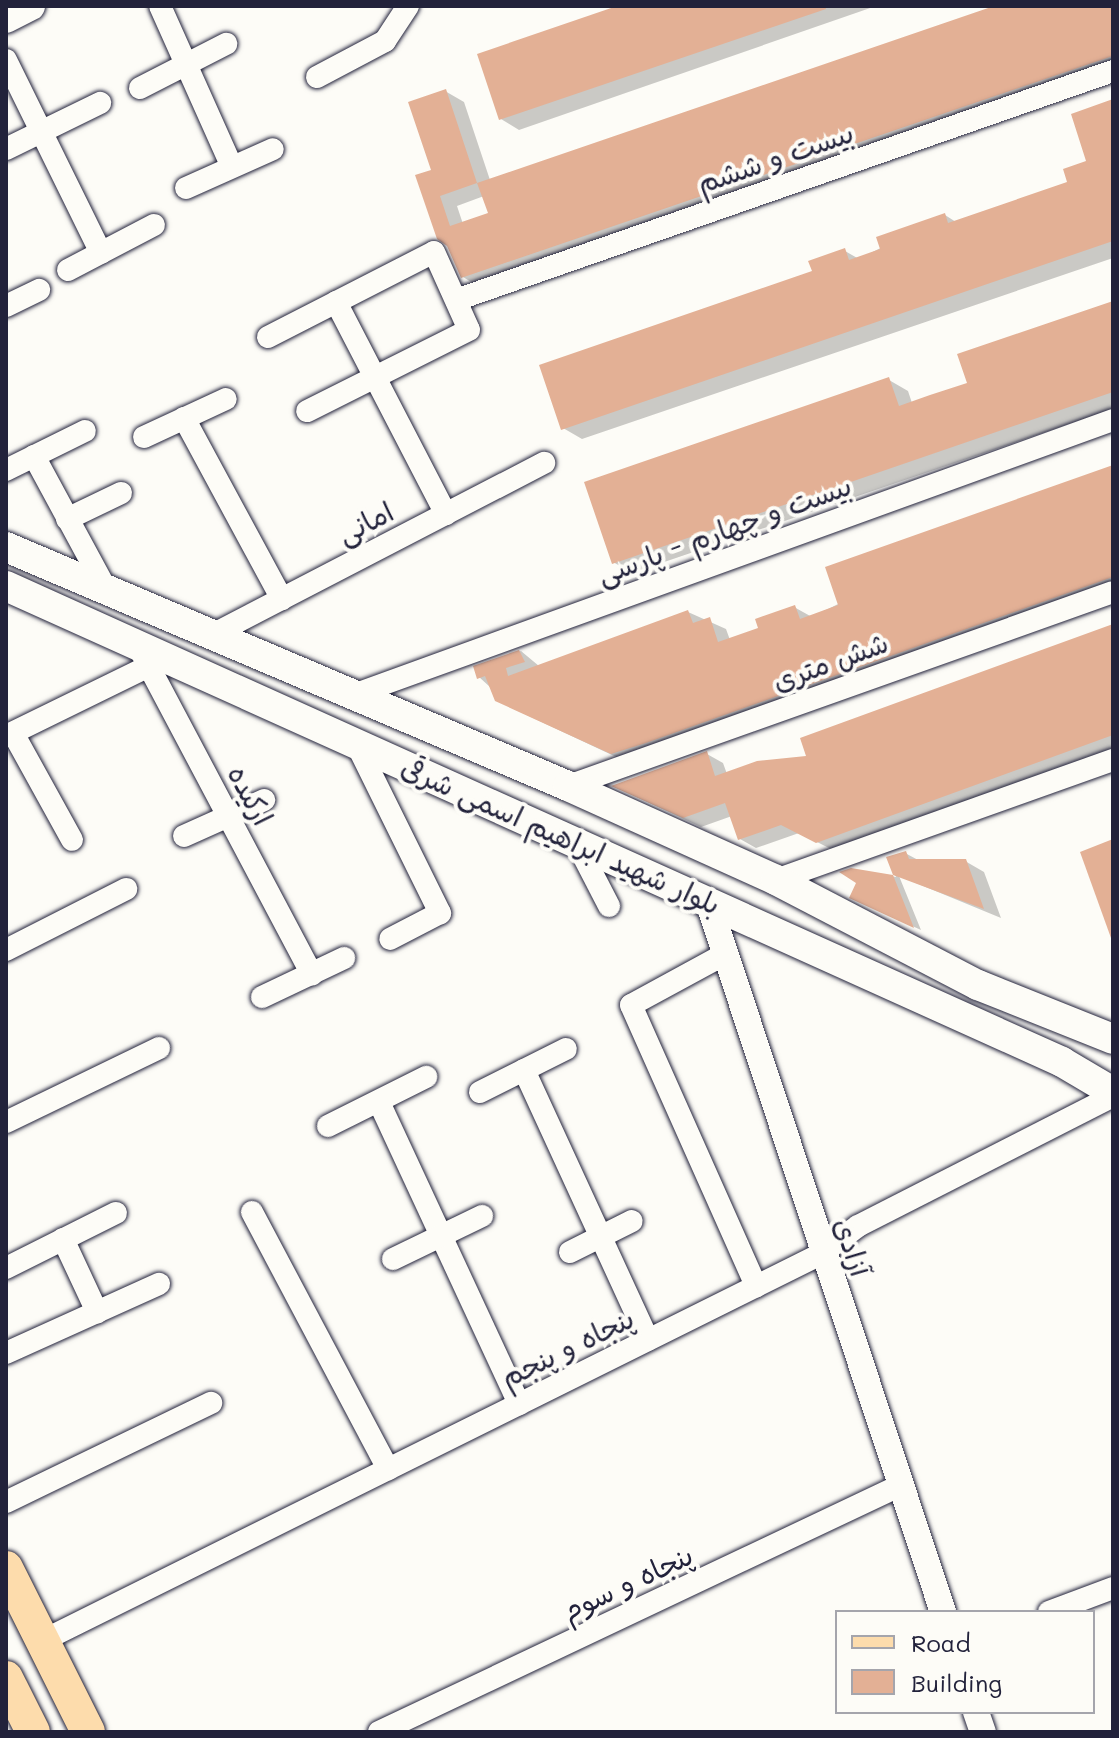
<!DOCTYPE html>
<meta charset="utf-8">
<style>
body{margin:0}
#map{position:relative;width:1119px;height:1738px;overflow:hidden;background:#fdfcf7;font-family:Mali,"Playpen Sans Arabic",sans-serif}
div>[style]{position:absolute}
.shadow>*{inset:0;background:#0003}
.building>*{inset:0;background:#e3b095}
.roads{filter:drop-shadow(0 0 2px #22223b) drop-shadow(0 0 2px #22223b)}
.minor>*{height:22px;margin:-11px;padding:0 11px;transform-origin:11px;border-radius:11px;background:#fdfcf7}
.tertiary>*{height:26px;margin:-13px;padding:0 13px;transform-origin:13px;border-radius:13px;background:#fdfcf7}
.secondary>*{height:30px;margin:-15px;padding:0 15px;transform-origin:15px;border-radius:15px;background:#fdfcf7}
.primary>*{height:34px;margin:-17px;padding:0 17px;transform-origin:17px;border-radius:17px;background:#fddcac}
span{translate:-50% -50%;white-space:nowrap;text-align:center;line-height:1.15;-webkit-text-stroke:8px #fdfcf7;paint-order:stroke}
.street-label{font-size:28px;color:#22223b}
.frame{position:absolute;inset:0;border:8px solid #22223b;pointer-events:none}
.legend{position:absolute;left:835px;top:1610px;width:260px;height:104px;box-sizing:border-box;background:#fdfcf7;border:2px solid #a5a5ac;margin:0;padding:10px 14px;list-style:none;font-size:24px;color:#22223b}
.legend li{display:flex;align-items:center;gap:16px;height:40px}
.legend b{width:40px;border:2px solid #a5a5ac}
</style>
<div id="map">
<div class="shadow">
<i style="clip-path:polygon(623px 6px,876px 6px,519px 130px,501px 119px)"></i>
<i style="clip-path:polygon(evenodd,1000px 6px,1113px 6px,1113px 72px,481px 288px,463px 277px,418px 176px,433px 171px,445px 91px,464px 102px,490px 180px,1000px 6px,484px 196px,490px 214px,463px 224px,457px 206px,484px 196px)"></i>
<i style="clip-path:polygon(1113px 101px,1113px 258px,582px 439px,563px 428px,845px 251px,859px 259px,945px 215px,956px 222px,1070px 183px,1089px 162px)"></i>
<i style="clip-path:polygon(1113px 303px,1113px 409px,632px 573px,613px 562px,889px 380px,908px 391px,912px 403px,969px 384px)"></i>
<i style="clip-path:polygon(1113px 467px,1113px 592px,629px 763px,514px 709px,479px 677px,476px 668px,521px 651px,539px 666px,688px 612px,726px 629px,730px 640px,761px 630px,794px 607px,812px 617px)"></i>
<i style="clip-path:polygon(1113px 625px,1113px 750px,835px 851px,799px 833px,756px 848px,740px 839px,732px 816px,701px 827px,630px 794px,707px 754px,723px 763px,727px 774px,809px 757px)"></i>
<i style="clip-path:polygon(905px 853px,920px 861px,965px 861px,984px 872px,1001px 918px,899px 876px,921px 930px,860px 902px,859px 882px,851px 870px,896px 877px,889px 858px)"></i>
</div>
<div class="building">
<i style="clip-path:polygon(617px 6px,825px 6px,826px 9px,499px 120px,477px 54px)"></i>
<i style="clip-path:polygon(evenodd,994px 6px,1113px 6px,1113px 56px,461px 278px,447px 246px,437px 239px,415px 175px,431px 170px,408px 102px,446px 89px,477px 183px,994px 6px,477px 183px,488px 213px,450px 226px,440px 196px,477px 183px)"></i>
<i style="clip-path:polygon(1113px 99px,1113px 241px,561px 430px,539px 365px,812px 271px,808px 261px,845px 248px,849px 260px,880px 249px,876px 237px,945px 213px,948px 223px,1067px 182px,1063px 169px,1086px 161px,1071px 114px)"></i>
<i style="clip-path:polygon(1113px 301px,1113px 392px,612px 564px,584px 482px,889px 377px,899px 406px,930px 395px,967px 383px,957px 354px)"></i>
<i style="clip-path:polygon(1113px 465px,1113px 577px,646px 743px,611px 754px,495px 701px,485px 676px,477px 679px,473px 666px,519px 650px,525px 662px,506px 668px,508px 676px,688px 610px,693px 623px,710px 617px,718px 642px,758px 628px,755px 619px,795px 605px,800px 619px,838px 605px,825px 567px)"></i>
<i style="clip-path:polygon(1113px 624px,1113px 735px,816px 843px,781px 825px,738px 840px,725px 803px,683px 818px,611px 786px,707px 751px,715px 776px,757px 761px,806px 756px,800px 738px)"></i>
<i style="clip-path:polygon(1113px 839px,1113px 937px,1111px 938px,1080px 852px)"></i>
<i style="clip-path:polygon(906px 851px,909px 859px,966px 859px,984px 909px,893px 875px,886px 857px)"></i>
<i style="clip-path:polygon(851px 868px,893px 875px,914px 928px,849px 898px,856px 883px,839px 872px)"></i>
</div>
<div class="roads">
<div class="minor">
<i style="left:160px;top:6px;width:176px;rotate:65.9deg"></i>
<i style="left:6px;top:60px;width:215px;rotate:63.8deg"></i>
<i style="left:317px;top:77px;width:77px;rotate:-27.9deg"></i>
<i style="left:385px;top:41px;width:42px;rotate:-56.7deg"></i>
<i style="left:140px;top:88px;width:97px;rotate:-27.1deg"></i>
<i style="left:6px;top:149px;width:105px;rotate:-26.1deg"></i>
<i style="left:186px;top:188px;width:95px;rotate:-24.1deg"></i>
<i style="left:68px;top:270px;width:97px;rotate:-27.6deg"></i>
<i style="left:456px;top:300px;width:696px;rotate:-19.22deg"></i>
<i style="left:336px;top:302px;width:239px;rotate:62.6deg"></i>
<i style="left:6px;top:306px;width:37px;rotate:-26deg"></i>
<i style="left:268px;top:337px;width:186px;rotate:-27.1deg"></i>
<i style="left:434px;top:252px;width:85px;rotate:65.8deg"></i>
<i style="left:469px;top:330px;width:181px;rotate:153.4deg"></i>
<i style="left:184px;top:418px;width:206px;rotate:61.6deg"></i>
<i style="left:144px;top:437px;width:90px;rotate:-24.9deg"></i>
<i style="left:34px;top:456px;width:156px;rotate:61.6deg"></i>
<i style="left:6px;top:470px;width:88px;rotate:-26.3deg"></i>
<i style="left:67px;top:519px;width:60px;rotate:-25.7deg"></i>
<i style="left:214px;top:634px;width:372px;rotate:-27.4deg"></i>
<i style="left:137px;top:644px;width:374px;rotate:62.1deg"></i>
<i style="left:356px;top:694px;width:805px;rotate:-19.9deg"></i>
<i style="left:13px;top:733px;width:122px;rotate:61.1deg"></i>
<i style="left:6px;top:736px;width:159px;rotate:-26.1deg"></i>
<i style="left:356px;top:743px;width:190px;rotate:63.7deg"></i>
<i style="left:440px;top:913px;width:56px;rotate:152.5deg"></i>
<i style="left:568px;top:786px;width:578px;rotate:-19.59deg"></i>
<i style="left:184px;top:836px;width:88px;rotate:-24.2deg"></i>
<i style="left:576px;top:842px;width:72px;rotate:62.7deg"></i>
<i style="left:776px;top:880px;width:358px;rotate:-19.6deg"></i>
<i style="left:6px;top:950px;width:135px;rotate:-26.9deg"></i>
<i style="left:725px;top:954px;width:107px;rotate:151.5deg"></i>
<i style="left:631px;top:1005px;width:308px;rotate:66deg"></i>
<i style="left:262px;top:997px;width:91px;rotate:-25.4deg"></i>
<i style="left:524px;top:1070px;width:297px;rotate:65.3deg"></i>
<i style="left:480px;top:1092px;width:96px;rotate:-26.6deg"></i>
<i style="left:379px;top:1102px;width:333px;rotate:65.1deg"></i>
<i style="left:6px;top:1122px;width:170px;rotate:-25.8deg"></i>
<i style="left:328px;top:1126px;width:110px;rotate:-26.6deg"></i>
<i style="left:252px;top:1212px;width:291px;rotate:62.1deg"></i>
<i style="left:63px;top:1239px;width:81px;rotate:65deg"></i>
<i style="left:570px;top:1252px;width:69px;rotate:-26.6deg"></i>
<i style="left:393px;top:1259px;width:99px;rotate:-25.8deg"></i>
<i style="left:6px;top:1268px;width:123px;rotate:-26.6deg"></i>
<i style="left:6px;top:1353px;width:168px;rotate:-24.3deg"></i>
<i style="left:6px;top:1502px;width:228px;rotate:-25.8deg"></i>
<i style="left:1049px;top:1612px;width:68px;rotate:-20.6deg"></i>
<i style="left:42px;top:1641px;width:870px;rotate:-26.42deg"></i>
<i style="left:821px;top:1254px;width:46px;rotate:-37.1deg"></i>
<i style="left:858px;top:1226px;width:286px;rotate:-27deg"></i>
<i style="left:379px;top:1732px;width:577px;rotate:-25.32deg"></i>
</div>
<div class="tertiary">
<i style="left:708px;top:901px;width:749px;rotate:71.71deg"></i>
<i style="left:976px;top:1712px;width:21px;rotate:71deg"></i>
</div>
<div class="secondary">
<i style="left:6px;top:18px;width:27px;rotate:-27deg"></i>
<i style="left:6px;top:547px;width:611px;rotate:23.04deg"></i>
<i style="left:568px;top:786px;width:228px;rotate:24.3deg"></i>
<i style="left:776px;top:880px;width:228px;rotate:27.5deg"></i>
<i style="left:978px;top:985px;width:145px;rotate:21.8deg"></i>
<i style="left:6px;top:586px;width:1158px;rotate:24.26deg"></i>
<i style="left:1062px;top:1062px;width:59px;rotate:30.5deg"></i>
</div>
<div class="primary">
<i style="left:6px;top:1568px;width:183px;rotate:63.4deg"></i>
<i style="left:6px;top:1678px;width:60px;rotate:63.4deg"></i>
</div>
</div>
<div class="street-label">
<span style="left:775px;top:157px;rotate:-19deg">بیست و ششم</span>
<span style="left:365px;top:522px;rotate:-27deg">امانی</span>
<span style="left:724px;top:529px;rotate:-20deg">بیست و چهارم - پارسی</span>
<span style="left:830px;top:661px;rotate:-20deg">شش متری</span>
<span style="left:251px;top:795px;rotate:62deg">ارکیده</span>
<span style="left:561px;top:835px;rotate:24deg">بلوار شهید ابراهیم اسمی شرقی</span>
<span style="left:853px;top:1247px;rotate:72deg">آزادی</span>
<span style="left:567px;top:1347px;rotate:-26deg">پنجاه و پنجم</span>
<span style="left:627px;top:1582px;rotate:-25deg">پنجاه و سوم</span>
</div>
<div class="frame"></div>
<ul class="legend">
<li><b style="height:10px;background:#fddcac"></b>Road</li>
<li><b style="height:22px;background:#e3b095"></b>Building</li>
</ul>
</div>
